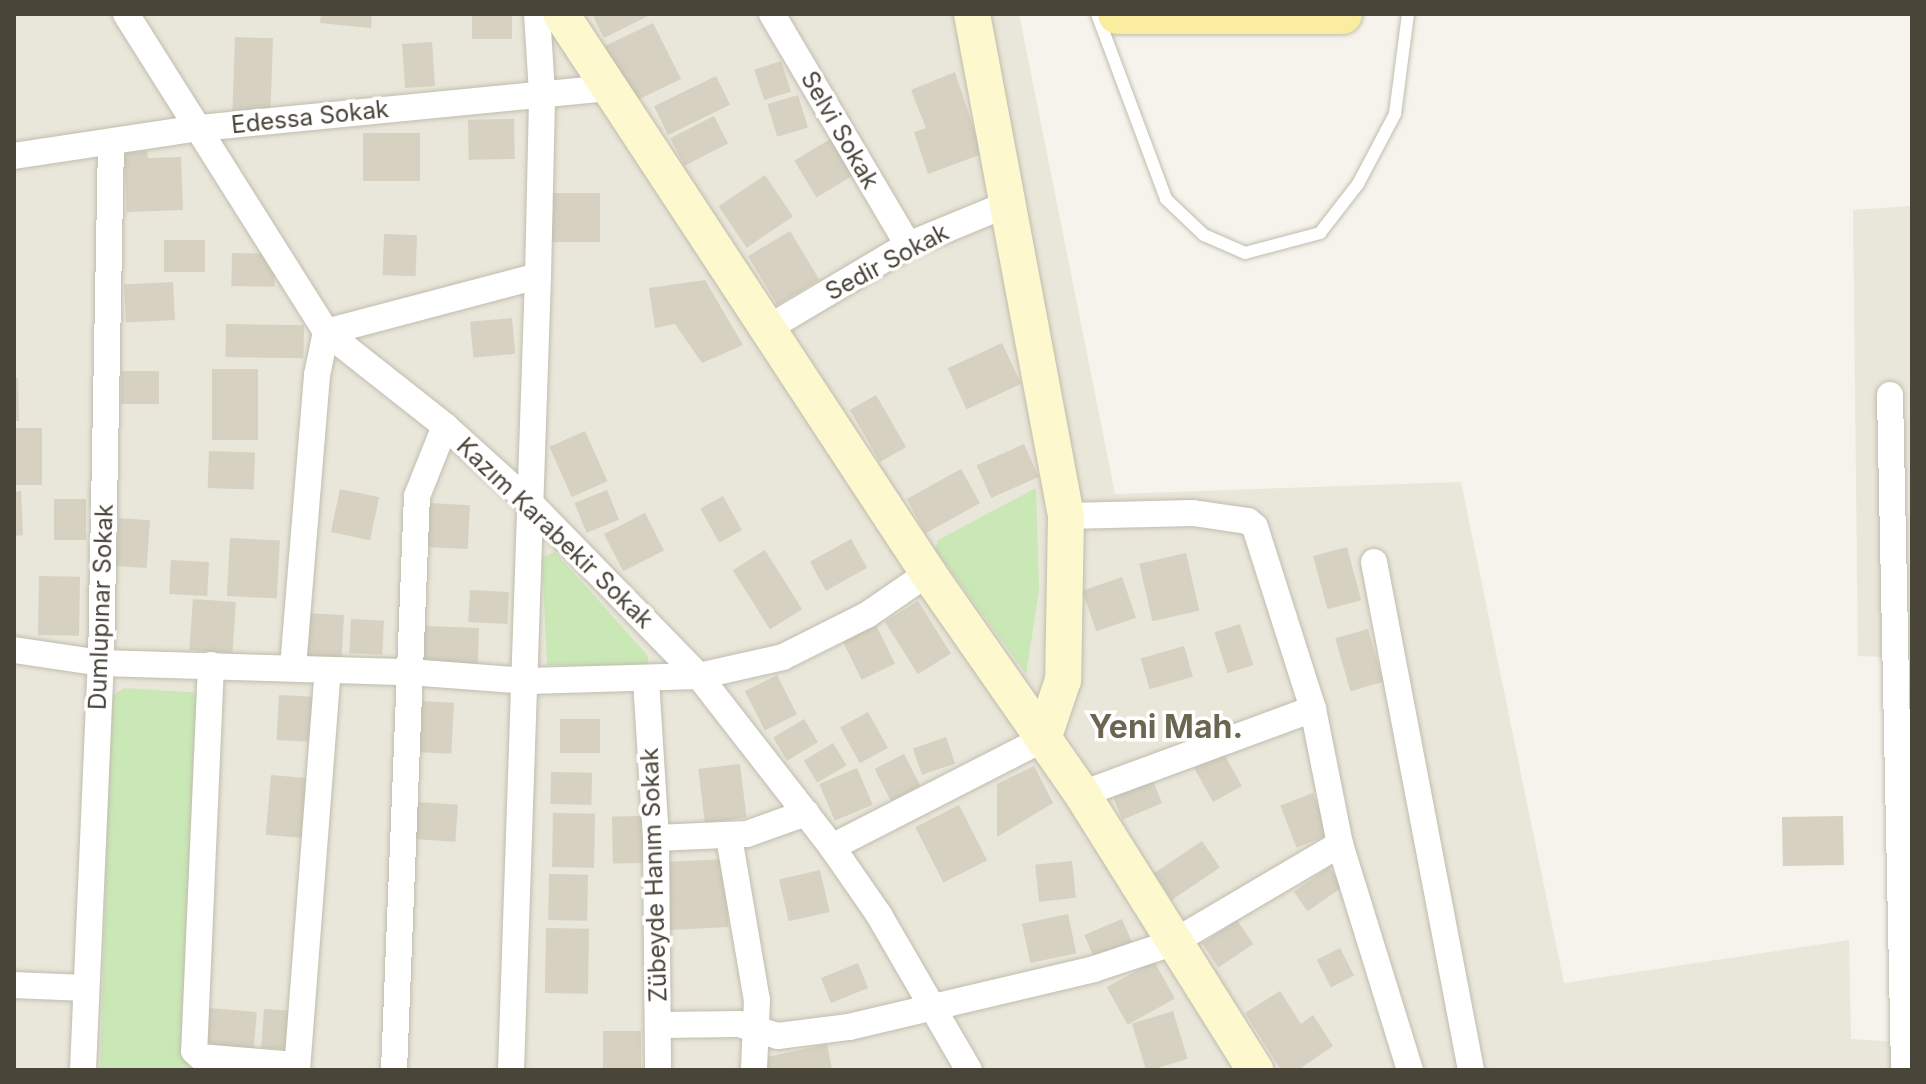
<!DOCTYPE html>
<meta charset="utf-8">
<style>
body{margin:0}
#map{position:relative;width:1926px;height:1084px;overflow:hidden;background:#f5f3eb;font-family:Inter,sans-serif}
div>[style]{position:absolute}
.residential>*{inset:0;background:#e9e6da}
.green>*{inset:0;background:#cae7b6}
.building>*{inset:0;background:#d6d1c1;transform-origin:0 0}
.roads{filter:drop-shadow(0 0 2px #c0bdae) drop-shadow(0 0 2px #c0bdae)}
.lane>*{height:12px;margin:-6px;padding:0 6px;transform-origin:6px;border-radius:6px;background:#fff}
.street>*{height:26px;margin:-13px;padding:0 13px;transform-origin:13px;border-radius:13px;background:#fff}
.secondary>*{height:36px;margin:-18px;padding:0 18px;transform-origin:18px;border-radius:18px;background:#fdf8ce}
.primary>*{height:40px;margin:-20px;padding:0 20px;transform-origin:20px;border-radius:20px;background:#fbed9f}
span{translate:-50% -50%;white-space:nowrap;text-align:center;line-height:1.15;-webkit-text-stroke:7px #fff;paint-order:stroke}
.street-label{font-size:24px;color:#494539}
.district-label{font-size:32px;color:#6c6551;font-weight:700}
.frame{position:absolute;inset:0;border:16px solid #494539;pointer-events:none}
</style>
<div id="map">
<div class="residential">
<i style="clip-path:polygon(14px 14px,1019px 14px,1115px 494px,1461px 482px,1564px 983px,1849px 940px,1851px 1039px,1900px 1042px,1910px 658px,1858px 656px,1853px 210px,1912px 206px,1912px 1070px,14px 1070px)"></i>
</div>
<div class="green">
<i style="clip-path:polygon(1036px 488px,1039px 590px,1026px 674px,935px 549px,938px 540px)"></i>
<i style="clip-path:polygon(555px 552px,648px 656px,648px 666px,547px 665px,542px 558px)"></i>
<i style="clip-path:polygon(124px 688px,201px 693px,183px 1055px,229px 1070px,100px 1070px,111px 697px)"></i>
</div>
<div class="building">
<i style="clip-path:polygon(321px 14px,372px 14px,371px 28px,320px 23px)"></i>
<i style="left:472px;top:14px;width:40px;height:25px"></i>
<i style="clip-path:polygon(592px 14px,652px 14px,604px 38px)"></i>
<i style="clip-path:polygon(653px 23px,681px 79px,637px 100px,603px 47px)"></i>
<i style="left:235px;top:37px;width:38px;height:75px;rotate:2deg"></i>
<i style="left:432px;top:42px;width:44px;height:30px;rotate:86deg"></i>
<i style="left:781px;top:61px;width:32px;height:28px;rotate:72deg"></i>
<i style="clip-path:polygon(955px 72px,982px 154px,928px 174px,914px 132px,926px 128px,911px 90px)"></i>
<i style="left:716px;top:76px;width:32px;height:69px;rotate:64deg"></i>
<i style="left:798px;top:95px;width:34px;height:32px;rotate:73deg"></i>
<i style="left:714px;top:116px;width:31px;height:49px;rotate:63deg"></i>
<i style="left:514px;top:119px;width:40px;height:46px;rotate:89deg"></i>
<i style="left:363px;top:133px;width:57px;height:48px"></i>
<i style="left:832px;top:138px;width:43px;height:44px;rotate:59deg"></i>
<i style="clip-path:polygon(147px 151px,148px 158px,181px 157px,183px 210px,127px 212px,124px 152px)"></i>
<i style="left:765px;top:175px;width:50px;height:56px;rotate:56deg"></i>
<i style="left:600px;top:193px;width:49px;height:51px;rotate:90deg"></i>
<i style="left:790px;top:231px;width:57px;height:49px;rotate:59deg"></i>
<i style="left:384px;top:234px;width:33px;height:41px;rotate:2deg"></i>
<i style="left:205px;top:240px;width:32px;height:41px;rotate:90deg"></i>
<i style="left:232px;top:253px;width:43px;height:33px;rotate:1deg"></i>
<i style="clip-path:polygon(705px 280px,743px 345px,702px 363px,675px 324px,655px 328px,649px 288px)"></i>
<i style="left:173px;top:282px;width:38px;height:49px;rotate:87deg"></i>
<i style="left:512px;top:318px;width:36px;height:42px;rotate:85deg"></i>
<i style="left:226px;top:324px;width:78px;height:33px;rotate:1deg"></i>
<i style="left:1002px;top:343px;width:45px;height:60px;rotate:65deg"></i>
<i style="left:212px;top:369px;width:46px;height:71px"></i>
<i style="left:121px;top:371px;width:38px;height:33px"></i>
<i style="clip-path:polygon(14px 378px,18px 378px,19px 421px,14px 421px)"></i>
<i style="left:876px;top:395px;width:60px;height:30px;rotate:60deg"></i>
<i style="left:14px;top:428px;width:28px;height:57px"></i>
<i style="left:585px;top:431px;width:55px;height:39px;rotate:66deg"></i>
<i style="left:1024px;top:444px;width:36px;height:52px;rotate:66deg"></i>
<i style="left:209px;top:451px;width:46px;height:37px;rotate:2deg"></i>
<i style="left:961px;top:469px;width:39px;height:62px;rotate:61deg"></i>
<i style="left:340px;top:489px;width:40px;height:44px;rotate:12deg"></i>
<i style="left:607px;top:490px;width:32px;height:35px;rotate:68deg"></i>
<i style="clip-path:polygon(21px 491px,23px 535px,14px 536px,14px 492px)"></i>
<i style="left:723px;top:496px;width:39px;height:26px;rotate:61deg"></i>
<i style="left:54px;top:499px;width:32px;height:41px"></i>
<i style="left:429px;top:503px;width:41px;height:44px;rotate:3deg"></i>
<i style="left:645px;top:513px;width:42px;height:46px;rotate:63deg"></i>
<i style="left:119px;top:518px;width:31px;height:48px;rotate:4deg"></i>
<i style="left:230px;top:538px;width:50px;height:58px;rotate:3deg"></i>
<i style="left:851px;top:539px;width:33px;height:47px;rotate:61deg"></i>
<i style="left:1347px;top:547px;width:55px;height:35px;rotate:75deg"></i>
<i style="left:765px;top:550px;width:70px;height:38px;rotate:58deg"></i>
<i style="left:1186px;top:553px;width:59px;height:48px;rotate:77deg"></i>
<i style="left:171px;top:560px;width:38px;height:34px;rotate:3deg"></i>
<i style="left:39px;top:576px;width:41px;height:59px;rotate:1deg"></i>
<i style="left:1122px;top:577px;width:43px;height:42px;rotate:71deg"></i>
<i style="left:470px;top:590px;width:39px;height:32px;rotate:3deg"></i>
<i style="left:193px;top:599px;width:43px;height:51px;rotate:4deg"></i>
<i style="left:918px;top:601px;width:62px;height:39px;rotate:58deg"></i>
<i style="left:305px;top:613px;width:39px;height:45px;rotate:3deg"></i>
<i style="left:351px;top:619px;width:33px;height:34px;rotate:3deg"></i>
<i style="left:1240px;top:624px;width:43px;height:27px;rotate:72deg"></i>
<i style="left:876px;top:625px;width:43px;height:37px;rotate:64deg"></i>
<i style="left:424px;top:626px;width:55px;height:36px;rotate:2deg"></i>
<i style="left:1368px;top:629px;width:55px;height:34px;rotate:74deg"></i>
<i style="left:1184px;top:646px;width:32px;height:45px;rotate:74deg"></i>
<i style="left:777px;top:675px;width:44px;height:36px;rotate:63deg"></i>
<i style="left:279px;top:695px;width:35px;height:45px;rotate:3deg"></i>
<i style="left:420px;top:701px;width:34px;height:51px;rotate:3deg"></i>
<i style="left:868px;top:712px;width:41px;height:32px;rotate:61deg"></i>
<i style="left:560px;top:719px;width:40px;height:34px"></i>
<i style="left:804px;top:719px;width:27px;height:36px;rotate:59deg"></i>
<i style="left:946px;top:737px;width:28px;height:35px;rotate:71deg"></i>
<i style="left:833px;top:743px;width:26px;height:34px;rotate:59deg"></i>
<i style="left:1223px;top:752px;width:39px;height:33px;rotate:61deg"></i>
<i style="left:904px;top:754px;width:36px;height:33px;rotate:63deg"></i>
<i style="left:740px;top:764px;width:54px;height:42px;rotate:83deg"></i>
<i style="clip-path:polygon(1034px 766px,1053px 803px,997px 837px,997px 784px)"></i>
<i style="left:857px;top:768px;width:40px;height:41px;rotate:67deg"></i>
<i style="left:551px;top:772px;width:41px;height:32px;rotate:1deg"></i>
<i style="left:271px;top:775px;width:37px;height:60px;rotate:5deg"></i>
<i style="left:1152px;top:779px;width:26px;height:43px;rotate:67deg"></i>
<i style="left:1313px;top:793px;width:45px;height:35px;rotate:69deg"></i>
<i style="left:417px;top:802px;width:41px;height:37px;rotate:4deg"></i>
<i style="left:959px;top:805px;width:62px;height:49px;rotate:63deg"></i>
<i style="left:553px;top:813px;width:42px;height:54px;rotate:1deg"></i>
<i style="left:647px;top:816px;width:47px;height:35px;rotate:89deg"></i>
<i style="left:1843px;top:816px;width:49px;height:61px;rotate:89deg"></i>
<i style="left:1202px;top:841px;width:32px;height:58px;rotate:56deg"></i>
<i style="left:725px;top:859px;width:68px;height:59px;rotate:87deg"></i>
<i style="left:1072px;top:861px;width:37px;height:37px;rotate:84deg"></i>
<i style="left:1329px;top:867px;width:24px;height:43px;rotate:55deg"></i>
<i style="left:820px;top:870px;width:43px;height:42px;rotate:77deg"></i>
<i style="left:549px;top:874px;width:39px;height:46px;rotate:1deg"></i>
<i style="left:1068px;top:914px;width:40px;height:47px;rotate:78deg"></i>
<i style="left:1122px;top:919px;width:30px;height:41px;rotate:67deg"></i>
<i style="left:1237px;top:920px;width:29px;height:42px;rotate:56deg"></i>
<i style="left:546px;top:928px;width:43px;height:65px;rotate:1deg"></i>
<i style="left:1340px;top:948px;width:31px;height:26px;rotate:63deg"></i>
<i style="left:1154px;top:961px;width:43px;height:54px;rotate:61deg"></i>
<i style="left:858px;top:963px;width:27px;height:40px;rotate:68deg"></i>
<i style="clip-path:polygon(1280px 991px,1301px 1024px,1313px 1015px,1333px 1046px,1298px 1070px,1281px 1070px,1245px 1013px)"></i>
<i style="left:209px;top:1008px;width:48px;height:39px;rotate:5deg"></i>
<i style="left:264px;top:1009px;width:30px;height:39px;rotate:4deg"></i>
<i style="left:1173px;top:1011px;width:50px;height:43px;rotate:73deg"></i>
<i style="left:603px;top:1031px;width:38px;height:39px"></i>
<i style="clip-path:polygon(827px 1044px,832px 1070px,765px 1070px,763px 1058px)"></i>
</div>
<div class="roads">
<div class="lane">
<i style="left:1097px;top:14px;width:197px;rotate:69.5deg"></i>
<i style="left:1166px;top:199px;width:52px;rotate:43.5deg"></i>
<i style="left:1204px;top:235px;width:45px;rotate:23.7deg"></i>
<i style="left:1245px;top:253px;width:78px;rotate:-14.9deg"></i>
<i style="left:1320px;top:233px;width:62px;rotate:-52.2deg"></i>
<i style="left:1358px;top:184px;width:79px;rotate:-62.1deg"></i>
<i style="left:1395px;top:114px;width:101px;rotate:-82.6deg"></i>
</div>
<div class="street">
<i style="left:126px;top:14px;width:376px;rotate:57.8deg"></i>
<i style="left:326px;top:332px;width:152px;rotate:38.3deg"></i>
<i style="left:445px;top:426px;width:112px;rotate:42.1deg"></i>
<i style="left:528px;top:501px;width:245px;rotate:45.7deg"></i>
<i style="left:699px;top:676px;width:217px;rotate:52.1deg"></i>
<i style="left:832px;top:847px;width:83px;rotate:55.3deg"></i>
<i style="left:879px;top:915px;width:179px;rotate:59.9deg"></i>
<i style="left:772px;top:14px;width:268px;rotate:59.5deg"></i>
<i style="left:14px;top:156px;width:188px;rotate:-8.6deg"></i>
<i style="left:200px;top:128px;width:410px;rotate:-5.6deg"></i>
<i style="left:770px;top:327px;width:161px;rotate:-30.7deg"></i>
<i style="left:908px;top:245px;width:108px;rotate:-22.3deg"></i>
<i style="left:1890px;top:395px;width:675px;rotate:88.81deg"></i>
<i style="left:1066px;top:516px;width:127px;rotate:-1.4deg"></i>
<i style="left:1193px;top:513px;width:56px;rotate:8.3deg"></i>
<i style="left:1248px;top:521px;width:9px;rotate:41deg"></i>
<i style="left:1255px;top:527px;width:191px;rotate:72.3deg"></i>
<i style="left:1313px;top:709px;width:138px;rotate:78.7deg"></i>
<i style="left:1340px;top:844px;width:237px;rotate:72.8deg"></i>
<i style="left:1374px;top:562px;width:517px;rotate:79.19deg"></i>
<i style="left:14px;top:650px;width:88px;rotate:8.5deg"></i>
<i style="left:101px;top:663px;width:308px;rotate:1.7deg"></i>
<i style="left:409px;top:672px;width:119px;rotate:4.3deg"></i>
<i style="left:528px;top:681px;width:171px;rotate:-1.7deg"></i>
<i style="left:699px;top:676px;width:86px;rotate:-12.7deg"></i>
<i style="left:783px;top:657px;width:94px;rotate:-26.6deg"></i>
<i style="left:867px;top:615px;width:74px;rotate:-34.5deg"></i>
<i style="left:211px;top:665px;width:386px;rotate:92.5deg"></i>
<i style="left:194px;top:1051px;width:9px;rotate:41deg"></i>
<i style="left:201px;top:1057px;width:96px;rotate:4.8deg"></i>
<i style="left:293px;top:667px;width:293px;rotate:-85.3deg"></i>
<i style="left:317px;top:375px;width:44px;rotate:-78.2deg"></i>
<i style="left:326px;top:332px;width:219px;rotate:-14.8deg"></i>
<i style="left:646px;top:680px;width:158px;rotate:86.4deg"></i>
<i style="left:656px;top:838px;width:232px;rotate:89.5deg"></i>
<i style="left:1082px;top:794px;width:246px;rotate:-20.2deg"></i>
<i style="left:729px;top:837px;width:165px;rotate:80.3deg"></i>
<i style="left:757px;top:1000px;width:70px;rotate:92.5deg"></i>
<i style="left:656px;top:838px;width:91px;rotate:-2.5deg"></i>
<i style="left:747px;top:834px;width:63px;rotate:-19.6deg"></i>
<i style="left:832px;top:847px;width:237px;rotate:-27.1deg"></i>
<i style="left:14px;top:985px;width:71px;rotate:2.4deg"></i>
<i style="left:659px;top:1025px;width:80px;rotate:-0.7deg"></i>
<i style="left:739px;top:1024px;width:41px;rotate:17.1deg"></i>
<i style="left:778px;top:1036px;width:72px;rotate:-7.2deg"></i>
<i style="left:849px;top:1027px;width:252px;rotate:-13.3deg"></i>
<i style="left:1094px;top:969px;width:82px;rotate:-18.4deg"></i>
<i style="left:1172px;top:943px;width:195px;rotate:-30.5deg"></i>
<i style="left:83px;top:1070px;width:407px;rotate:-87.5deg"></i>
<i style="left:101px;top:663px;width:520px;rotate:-88.9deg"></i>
<i style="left:297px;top:1070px;width:400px;rotate:-85.6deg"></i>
<i style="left:394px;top:1070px;width:574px;rotate:-87.71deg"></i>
<i style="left:417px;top:496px;width:75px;rotate:-68.2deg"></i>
<i style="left:511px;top:1070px;width:794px;rotate:-88.05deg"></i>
<i style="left:538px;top:276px;width:183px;rotate:-88.7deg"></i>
<i style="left:542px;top:93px;width:79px;rotate:-93.6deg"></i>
</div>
<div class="secondary">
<i style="left:561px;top:14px;width:669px;rotate:56.71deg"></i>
<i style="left:928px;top:573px;width:269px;rotate:55.1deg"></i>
<i style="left:1082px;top:794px;width:326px;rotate:57.9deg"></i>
<i style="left:972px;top:14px;width:511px;rotate:79.39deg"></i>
<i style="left:1066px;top:516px;width:164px;rotate:91deg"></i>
<i style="left:1063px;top:680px;width:62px;rotate:108.7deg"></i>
</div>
<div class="primary">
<i style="left:1118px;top:14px;width:224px"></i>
</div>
</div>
<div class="street-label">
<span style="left:310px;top:117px;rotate:-6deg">Edessa Sokak</span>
<span style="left:840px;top:130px;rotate:60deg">Selvi Sokak</span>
<span style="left:887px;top:262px;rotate:-28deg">Sedir Sokak</span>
<span style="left:555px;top:533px;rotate:44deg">Kazım Karabekir Sokak</span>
<span style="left:101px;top:607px;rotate:-88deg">Dumlupınar Sokak</span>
<span style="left:654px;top:875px;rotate:-92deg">Zübeyde Hanım Sokak</span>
</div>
<div class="district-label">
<span style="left:1166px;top:727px">Yeni Mah.</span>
</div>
<div class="frame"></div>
</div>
